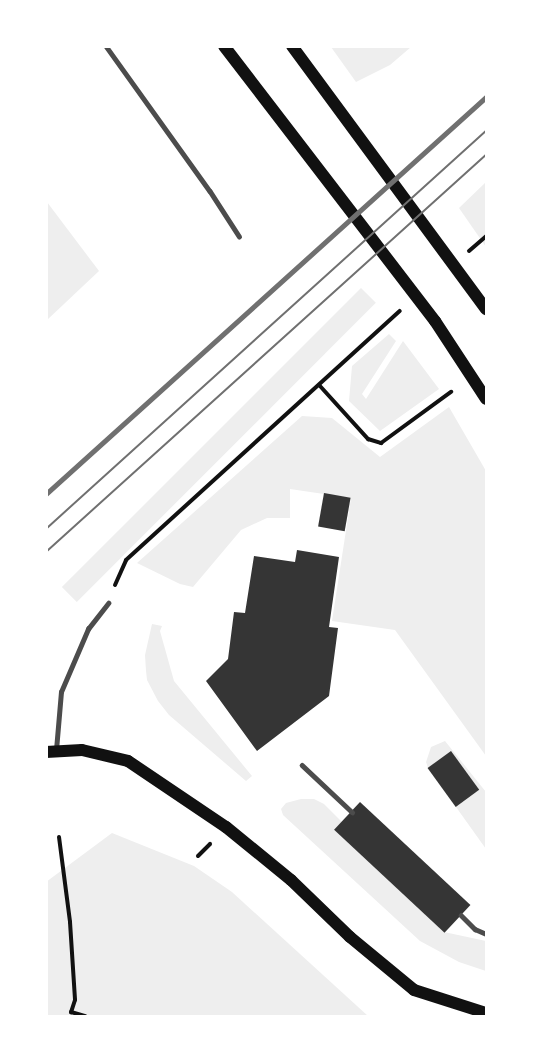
<!DOCTYPE html>
<style>
body{margin:0}
#map{position:relative;width:533px;height:1063px;overflow:hidden;background:#fff;font-family:Karla,sans-serif}
div>[style]{position:absolute}
.green>*{inset:0;background:#eee;transform-origin:0 0}
.building>*{inset:0;background:#353535;transform-origin:0 0}
.path>*{height:4px;margin:-2px;padding:0 2px;transform-origin:2px;border-radius:2px;background:#111}
.service>*{height:4.5px;margin:-2.25px;padding:0 2.25px;transform-origin:2.25px;border-radius:2.25px;background:#4c4c4c}
.secondary>*{height:12px;margin:-6px;padding:0 6px;transform-origin:6px;border-radius:6px;background:#111}
.tram>*{height:1.5px;margin:-0.75px;padding:0 0.75px;transform-origin:0.75px;border-radius:0.75px;background:#707070}
.rail>*{height:4.5px;margin:-2.25px;padding:0 2.25px;transform-origin:2.25px;border-radius:2.25px;background:#707070}
span{translate:-50% -50%;white-space:nowrap;text-align:center;line-height:1.15;-webkit-text-stroke:4.5px #fff;paint-order:stroke}
.frame{position:absolute;inset:0;border:48px solid #fff;pointer-events:none}
</style>
<div id="map">
<div class="green">
<i style="clip-path:polygon(331px 47px,411px 47px,390px 65px,356px 82px)"></i>
<i style="clip-path:polygon(486px 182px,486px 247px,459px 208px)"></i>
<i style="clip-path:polygon(47px 202px,99px 271px,47px 320px)"></i>
<i style="left:361px;top:288px;width:21px;height:423px;rotate:45deg"></i>
<i style="clip-path:polygon(389px 334px,396px 341px,362px 394px,366px 399px,403px 341px,439px 389px,380px 431px,349px 401px,352px 366px)"></i>
<i style="clip-path:polygon(449px 407px,486px 471px,486px 756px,395px 630px,332px 621px,351px 498px,290px 489px,290px 518px,267px 518px,241px 530px,193px 587px,180px 584px,137px 563px,302px 416px,332px 418px,380px 457px)"></i>
<i style="clip-path:polygon(152px 624px,162px 626px,160px 631px,174px 681px,252px 776px,246px 781px,169px 715px,158px 701px,147px 680px,146px 671px,145px 655px)"></i>
<i style="clip-path:polygon(445px 741px,486px 792px,486px 849px,456px 807px,479px 790px,451px 752px,428px 768px,426px 762px,431px 747px)"></i>
<i style="clip-path:polygon(301px 799px,314px 799px,324px 804px,342px 822px,335px 830px,444px 932px,486px 941px,486px 971px,459px 962px,420px 941px,283px 815px,281px 809px,286px 803px)"></i>
<i style="clip-path:polygon(112px 833px,194px 866px,232px 892px,368px 1016px,47px 1016px,46px 882px)"></i>
</div>
<div class="building">
<i style="left:324px;top:493px;width:27px;height:34px;rotate:10deg"></i>
<i style="clip-path:polygon(297px 550px,339px 557px,329px 627px,338px 628px,329px 696px,257px 751px,206px 681px,228px 659px,234px 612px,245px 613px,254px 556px,295px 562px)"></i>
<i style="left:451px;top:751px;width:48px;height:29px;rotate:54deg"></i>
<i style="left:360px;top:802px;width:151px;height:38px;rotate:43deg"></i>
</div>
<div class="path">
<i style="left:469px;top:251px;width:23px;rotate:-41deg"></i>
<i style="left:320px;top:386px;width:72px;rotate:47.8deg"></i>
<i style="left:368px;top:439px;width:14px;rotate:17deg"></i>
<i style="left:381px;top:443px;width:87px;rotate:-36.1deg"></i>
<i style="left:115px;top:585px;width:27px;rotate:-66deg"></i>
<i style="left:126px;top:560px;width:370px;rotate:-42.3deg"></i>
<i style="left:59px;top:837px;width:86px;rotate:82.6deg"></i>
<i style="left:70px;top:922px;width:78px;rotate:86.3deg"></i>
<i style="left:75px;top:1000px;width:13px;rotate:108deg"></i>
<i style="left:71px;top:1012px;width:15px;rotate:16deg"></i>
<i style="left:198px;top:856px;width:17px;rotate:-45deg"></i>
</div>
<div class="service">
<i style="left:106px;top:46px;width:178px;rotate:54.4deg"></i>
<i style="left:210px;top:191px;width:54px;rotate:57.2deg"></i>
<i style="left:56px;top:750px;width:58px;rotate:-85.1deg"></i>
<i style="left:61px;top:692px;width:69px;rotate:-66.8deg"></i>
<i style="left:88px;top:629px;width:33px;rotate:-52deg"></i>
<i style="left:302px;top:765px;width:69px;rotate:43.2deg"></i>
<i style="left:461px;top:915px;width:20px;rotate:45deg"></i>
<i style="left:475px;top:929px;width:12px;rotate:24deg"></i>
</div>
<div class="secondary">
<i style="left:224px;top:46px;width:347px;rotate:52.5deg"></i>
<i style="left:435px;top:321px;width:93px;rotate:56.8deg"></i>
<i style="left:292px;top:46px;width:327px;rotate:53.6deg"></i>
<i style="left:46px;top:752px;width:36px;rotate:-3deg"></i>
<i style="left:82px;top:750px;width:47px;rotate:13.4deg"></i>
<i style="left:128px;top:761px;width:118px;rotate:34deg"></i>
<i style="left:226px;top:827px;width:84px;rotate:39.2deg"></i>
<i style="left:291px;top:880px;width:82px;rotate:44deg"></i>
<i style="left:350px;top:937px;width:83px;rotate:39.6deg"></i>
<i style="left:414px;top:990px;width:76px;rotate:17.7deg"></i>
</div>
<div class="tram">
<i style="left:46px;top:529px;width:593px;rotate:-42.13deg"></i>
<i style="left:46px;top:552px;width:593px;rotate:-42.06deg"></i>
</div>
<div class="rail">
<i style="left:46px;top:494px;width:593px;rotate:-42.06deg"></i>
</div>
<div class="frame"></div>
</div>
